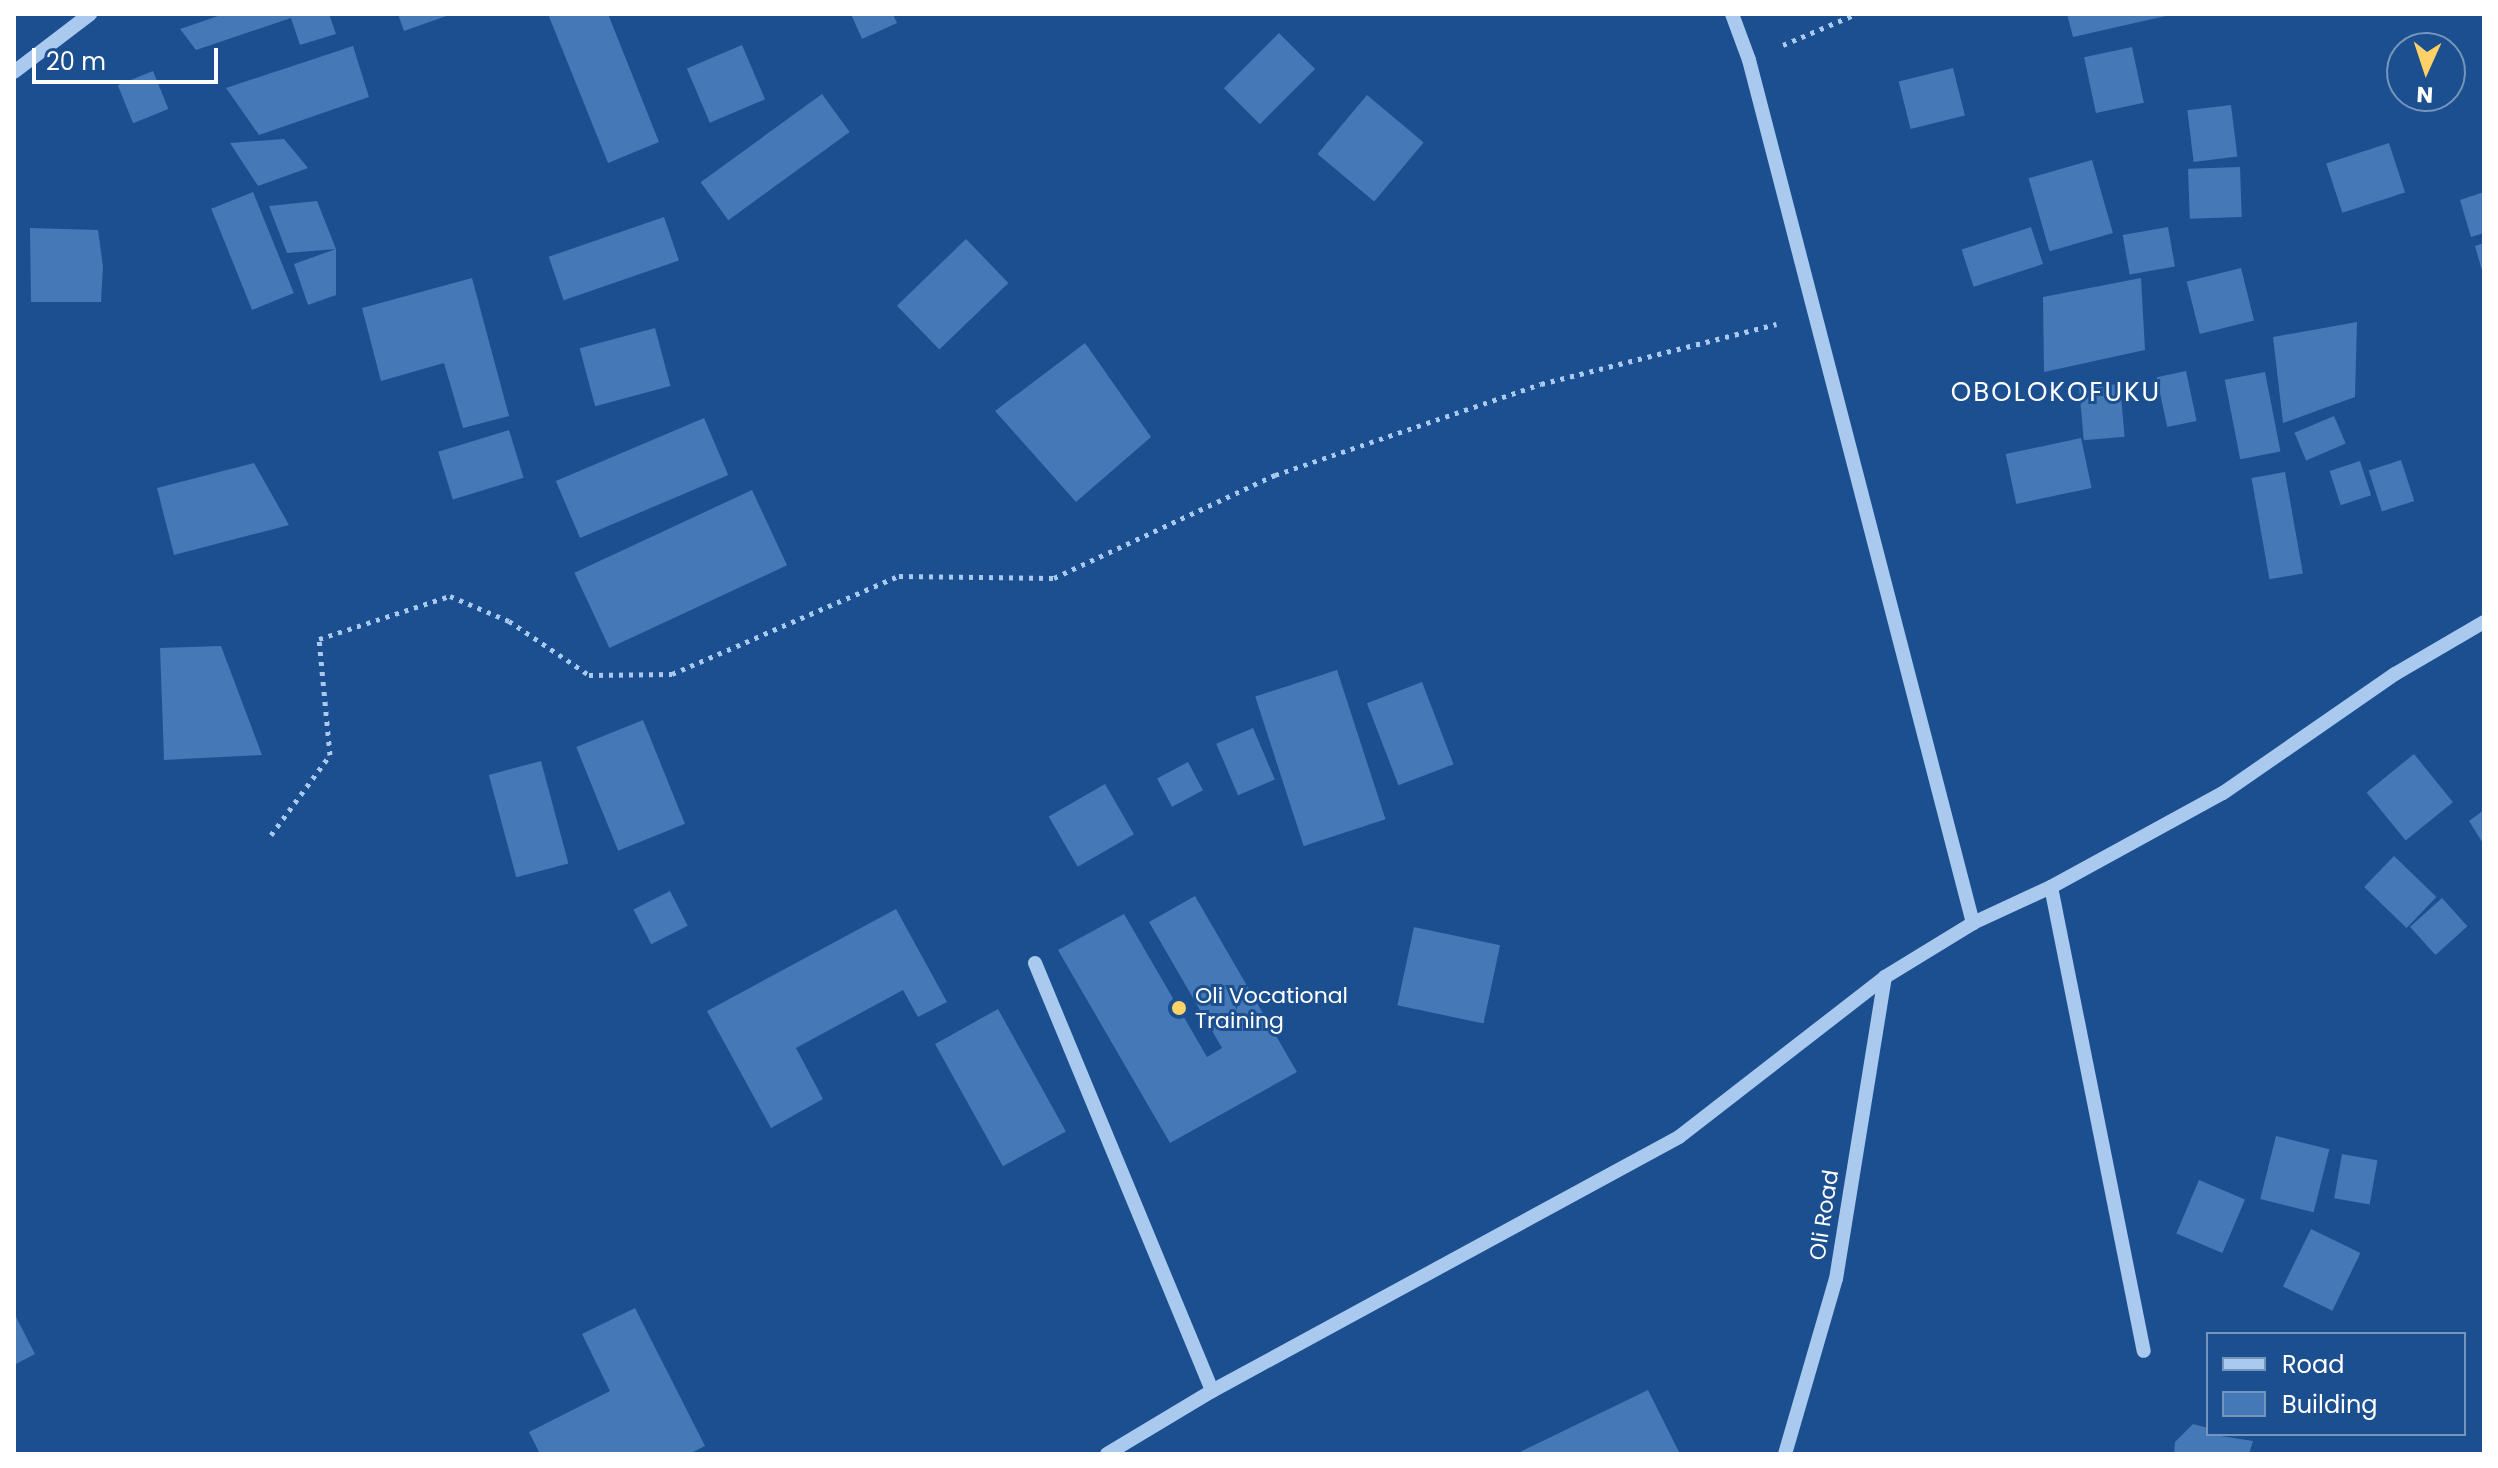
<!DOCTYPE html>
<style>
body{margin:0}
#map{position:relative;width:2498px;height:1468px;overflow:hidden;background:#1b4f8f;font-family:Poppins,sans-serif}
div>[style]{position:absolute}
.building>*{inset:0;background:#4478b7;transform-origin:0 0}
.path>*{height:5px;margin-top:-2.5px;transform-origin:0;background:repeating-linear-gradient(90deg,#a9c9ee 0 4px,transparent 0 10px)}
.minor>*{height:14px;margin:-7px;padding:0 7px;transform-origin:7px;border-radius:7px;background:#a9c9ee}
.dots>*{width:22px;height:22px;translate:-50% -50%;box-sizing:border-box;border:4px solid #1b4f8f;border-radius:50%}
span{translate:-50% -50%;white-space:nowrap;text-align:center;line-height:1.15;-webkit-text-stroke:6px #1b4f8f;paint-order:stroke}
.poi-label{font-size:22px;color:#fff}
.left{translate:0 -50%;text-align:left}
.street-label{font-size:22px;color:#fff}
.quarter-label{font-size:26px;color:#fff;letter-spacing:2px}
.frame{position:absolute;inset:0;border:16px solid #fff;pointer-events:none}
.legend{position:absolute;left:2206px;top:1332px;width:260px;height:104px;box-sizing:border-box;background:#1b4f8f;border:2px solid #7695bc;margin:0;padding:10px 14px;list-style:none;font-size:24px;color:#fff}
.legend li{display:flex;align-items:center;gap:16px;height:40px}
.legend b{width:40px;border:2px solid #7695bc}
.north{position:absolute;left:2386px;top:32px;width:80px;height:80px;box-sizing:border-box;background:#1b4f8f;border:2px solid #7695bc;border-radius:50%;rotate:183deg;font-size:22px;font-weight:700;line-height:32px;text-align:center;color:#fff}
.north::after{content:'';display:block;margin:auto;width:28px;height:36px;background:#ffd166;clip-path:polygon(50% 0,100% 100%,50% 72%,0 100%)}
.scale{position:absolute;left:32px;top:48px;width:186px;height:36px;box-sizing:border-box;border:4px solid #fff;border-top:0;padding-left:10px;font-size:24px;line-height:28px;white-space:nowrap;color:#fff;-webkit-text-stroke:6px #1b4f8f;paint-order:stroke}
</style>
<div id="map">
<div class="building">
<i style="clip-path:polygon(224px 14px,329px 14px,336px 34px,300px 45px,291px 18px,196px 50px,180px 29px)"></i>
<i style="clip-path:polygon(398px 14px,452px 14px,404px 31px)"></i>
<i style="clip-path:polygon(548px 14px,608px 14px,659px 142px,608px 163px)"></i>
<i style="clip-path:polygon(851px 14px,893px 14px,897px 23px,862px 39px)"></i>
<i style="clip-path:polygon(2067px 14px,2169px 14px,2170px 15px,2073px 37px)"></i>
<i style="left:1279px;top:33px;width:51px;height:78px;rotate:45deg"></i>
<i style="left:742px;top:45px;width:59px;height:60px;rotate:67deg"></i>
<i style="clip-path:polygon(353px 46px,369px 97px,259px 135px,226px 88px)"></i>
<i style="left:2132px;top:47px;width:57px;height:49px;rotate:78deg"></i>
<i style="left:1953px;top:68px;width:49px;height:56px;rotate:76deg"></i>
<i style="left:153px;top:71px;width:41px;height:38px;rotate:68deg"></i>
<i style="left:822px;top:94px;width:47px;height:150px;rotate:54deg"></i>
<i style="left:1367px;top:95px;width:74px;height:77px;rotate:40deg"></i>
<i style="left:2231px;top:105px;width:52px;height:44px;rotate:83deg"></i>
<i style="clip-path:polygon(284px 139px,308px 168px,258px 186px,230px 143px)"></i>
<i style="left:2389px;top:143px;width:52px;height:66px;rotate:72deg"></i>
<i style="left:2092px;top:160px;width:76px;height:66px;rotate:74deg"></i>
<i style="left:2240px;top:167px;width:50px;height:52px;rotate:88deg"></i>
<i style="left:253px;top:192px;width:109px;height:45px;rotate:68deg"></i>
<i style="clip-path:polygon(2484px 192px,2484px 233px,2471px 237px,2460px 200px)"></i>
<i style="clip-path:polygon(317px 201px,336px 249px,336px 295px,308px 305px,294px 264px,336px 249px,287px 253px,269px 206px)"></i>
<i style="left:664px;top:217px;width:46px;height:122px;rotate:71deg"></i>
<i style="left:2031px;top:227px;width:39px;height:73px;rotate:72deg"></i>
<i style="left:2168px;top:227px;width:40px;height:46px;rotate:80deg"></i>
<i style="clip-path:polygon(30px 228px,98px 230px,103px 266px,101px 302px,31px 302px)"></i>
<i style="left:966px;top:239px;width:61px;height:96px;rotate:46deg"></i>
<i style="clip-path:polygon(2484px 243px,2484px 274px,2483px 274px,2475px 246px)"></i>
<i style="left:2241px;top:268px;width:54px;height:56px;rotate:76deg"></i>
<i style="clip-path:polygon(472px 278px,509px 416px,463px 428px,444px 363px,381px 381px,362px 308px)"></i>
<i style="clip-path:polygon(2141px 278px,2145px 350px,2044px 372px,2043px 297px)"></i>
<i style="clip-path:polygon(2357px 322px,2355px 397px,2283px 423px,2273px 337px)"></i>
<i style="left:655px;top:328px;width:60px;height:78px;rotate:75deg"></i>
<i style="clip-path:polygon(1085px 343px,1151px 437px,1076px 502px,995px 411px)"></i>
<i style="left:2186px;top:371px;width:51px;height:30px;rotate:78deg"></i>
<i style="left:2265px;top:372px;width:81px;height:41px;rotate:79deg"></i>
<i style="left:2120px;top:384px;width:53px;height:41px;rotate:85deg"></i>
<i style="left:2334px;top:416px;width:30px;height:43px;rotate:67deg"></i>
<i style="left:704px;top:418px;width:62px;height:161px;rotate:67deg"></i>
<i style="left:509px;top:430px;width:50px;height:74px;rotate:73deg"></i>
<i style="left:2081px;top:438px;width:51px;height:77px;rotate:78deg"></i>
<i style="left:2401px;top:460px;width:43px;height:34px;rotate:72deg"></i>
<i style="left:2360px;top:461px;width:36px;height:32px;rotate:72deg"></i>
<i style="clip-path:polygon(254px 463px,289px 525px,174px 555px,157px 488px)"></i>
<i style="left:2285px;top:472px;width:103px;height:34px;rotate:80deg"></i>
<i style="left:752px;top:490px;width:83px;height:196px;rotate:65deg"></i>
<i style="clip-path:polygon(221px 646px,262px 755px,164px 760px,160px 648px)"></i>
<i style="left:1337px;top:670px;width:157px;height:86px;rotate:72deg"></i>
<i style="left:1422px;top:682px;width:88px;height:59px;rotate:69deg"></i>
<i style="left:643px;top:720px;width:112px;height:72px;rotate:68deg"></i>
<i style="left:1253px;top:728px;width:56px;height:40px;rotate:67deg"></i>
<i style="left:2414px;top:754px;width:62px;height:61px;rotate:51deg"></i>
<i style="left:541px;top:761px;width:106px;height:54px;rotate:75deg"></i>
<i style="left:1188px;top:762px;width:32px;height:35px;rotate:62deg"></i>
<i style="left:1105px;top:784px;width:58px;height:65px;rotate:60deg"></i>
<i style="clip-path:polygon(2484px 810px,2484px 845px,2469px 821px)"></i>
<i style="left:2394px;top:856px;width:59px;height:43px;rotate:44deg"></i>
<i style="left:670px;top:891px;width:39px;height:41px;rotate:63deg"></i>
<i style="clip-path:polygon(1195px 896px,1297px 1072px,1170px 1143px,1058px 950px,1124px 914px,1207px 1057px,1222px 1048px,1149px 922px)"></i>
<i style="left:2442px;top:898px;width:38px;height:43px;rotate:48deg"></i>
<i style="clip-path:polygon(896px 909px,947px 1002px,918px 1017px,903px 990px,796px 1048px,823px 1099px,771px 1128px,707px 1011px)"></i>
<i style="left:1414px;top:927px;width:88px;height:80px;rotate:12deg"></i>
<i style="left:998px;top:1009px;width:140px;height:72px;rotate:61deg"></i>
<i style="left:2276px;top:1136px;width:55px;height:65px;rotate:14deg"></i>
<i style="left:2342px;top:1154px;width:36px;height:45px;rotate:10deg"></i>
<i style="left:2199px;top:1180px;width:50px;height:58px;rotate:23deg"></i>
<i style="left:2311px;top:1229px;width:55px;height:64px;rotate:26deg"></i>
<i style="clip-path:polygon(635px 1308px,705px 1446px,689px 1454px,540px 1454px,529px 1432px,610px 1391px,582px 1334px)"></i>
<i style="clip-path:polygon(14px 1313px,35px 1354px,14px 1365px)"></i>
<i style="clip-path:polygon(1648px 1390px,1680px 1454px,1516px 1454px)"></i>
<i style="clip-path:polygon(2193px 1424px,2208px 1428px,2208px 1434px,2253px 1441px,2249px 1454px,2174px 1454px,2175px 1442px)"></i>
</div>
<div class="path">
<i style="left:1783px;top:45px;width:79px;rotate:-23deg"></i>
<i style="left:271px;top:835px;width:99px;rotate:-53.6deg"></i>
<i style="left:330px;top:755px;width:117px;rotate:-95.4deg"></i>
<i style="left:319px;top:639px;width:138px;rotate:-18.2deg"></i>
<i style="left:450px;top:596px;width:64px;rotate:23deg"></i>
<i style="left:509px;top:621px;width:97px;rotate:34deg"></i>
<i style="left:589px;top:675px;width:83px;rotate:-0.7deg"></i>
<i style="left:672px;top:674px;width:247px;rotate:-23.4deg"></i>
<i style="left:899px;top:576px;width:155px;rotate:0.7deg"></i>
<i style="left:1054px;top:578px;width:244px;rotate:-25deg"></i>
<i style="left:1275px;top:475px;width:281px;rotate:-18.9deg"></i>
<i style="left:1541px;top:384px;width:243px;rotate:-14.3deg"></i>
</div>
<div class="minor">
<i style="left:1732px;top:14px;width:49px;rotate:69.7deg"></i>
<i style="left:1749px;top:60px;width:892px;rotate:75.45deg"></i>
<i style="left:14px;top:72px;width:96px;rotate:-37.3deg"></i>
<i style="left:2051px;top:887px;width:473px;rotate:78.7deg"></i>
<i style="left:1035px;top:963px;width:463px;rotate:67.5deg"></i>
<i style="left:1107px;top:1454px;width:122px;rotate:-31deg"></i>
<i style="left:1212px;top:1391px;width:532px;rotate:-28.54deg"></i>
<i style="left:1679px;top:1137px;width:261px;rotate:-37.8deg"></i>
<i style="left:1885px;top:977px;width:103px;rotate:-31.5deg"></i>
<i style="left:1973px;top:923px;width:86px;rotate:-24.8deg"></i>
<i style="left:2051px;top:887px;width:196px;rotate:-28.7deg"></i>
<i style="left:2223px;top:793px;width:209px;rotate:-34.7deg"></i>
<i style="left:2395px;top:674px;width:103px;rotate:-30.3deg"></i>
<i style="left:1785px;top:1454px;width:182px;rotate:-73.8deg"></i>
<i style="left:1836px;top:1279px;width:306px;rotate:-80.8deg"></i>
</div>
<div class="dots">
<i style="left:1179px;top:1008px;background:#ffd166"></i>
</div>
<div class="poi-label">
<span class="left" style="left:1195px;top:1008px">Oli Vocational<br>Training</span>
</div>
<div class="street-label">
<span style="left:1824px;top:1215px;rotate:-81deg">Oli Road</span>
</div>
<div class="quarter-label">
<span style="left:2056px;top:393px">OBOLOKOFUKU</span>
</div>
<div class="frame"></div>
<ul class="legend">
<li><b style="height:10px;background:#a9c9ee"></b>Road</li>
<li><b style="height:22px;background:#4478b7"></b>Building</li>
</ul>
<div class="north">N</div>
<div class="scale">20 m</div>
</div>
